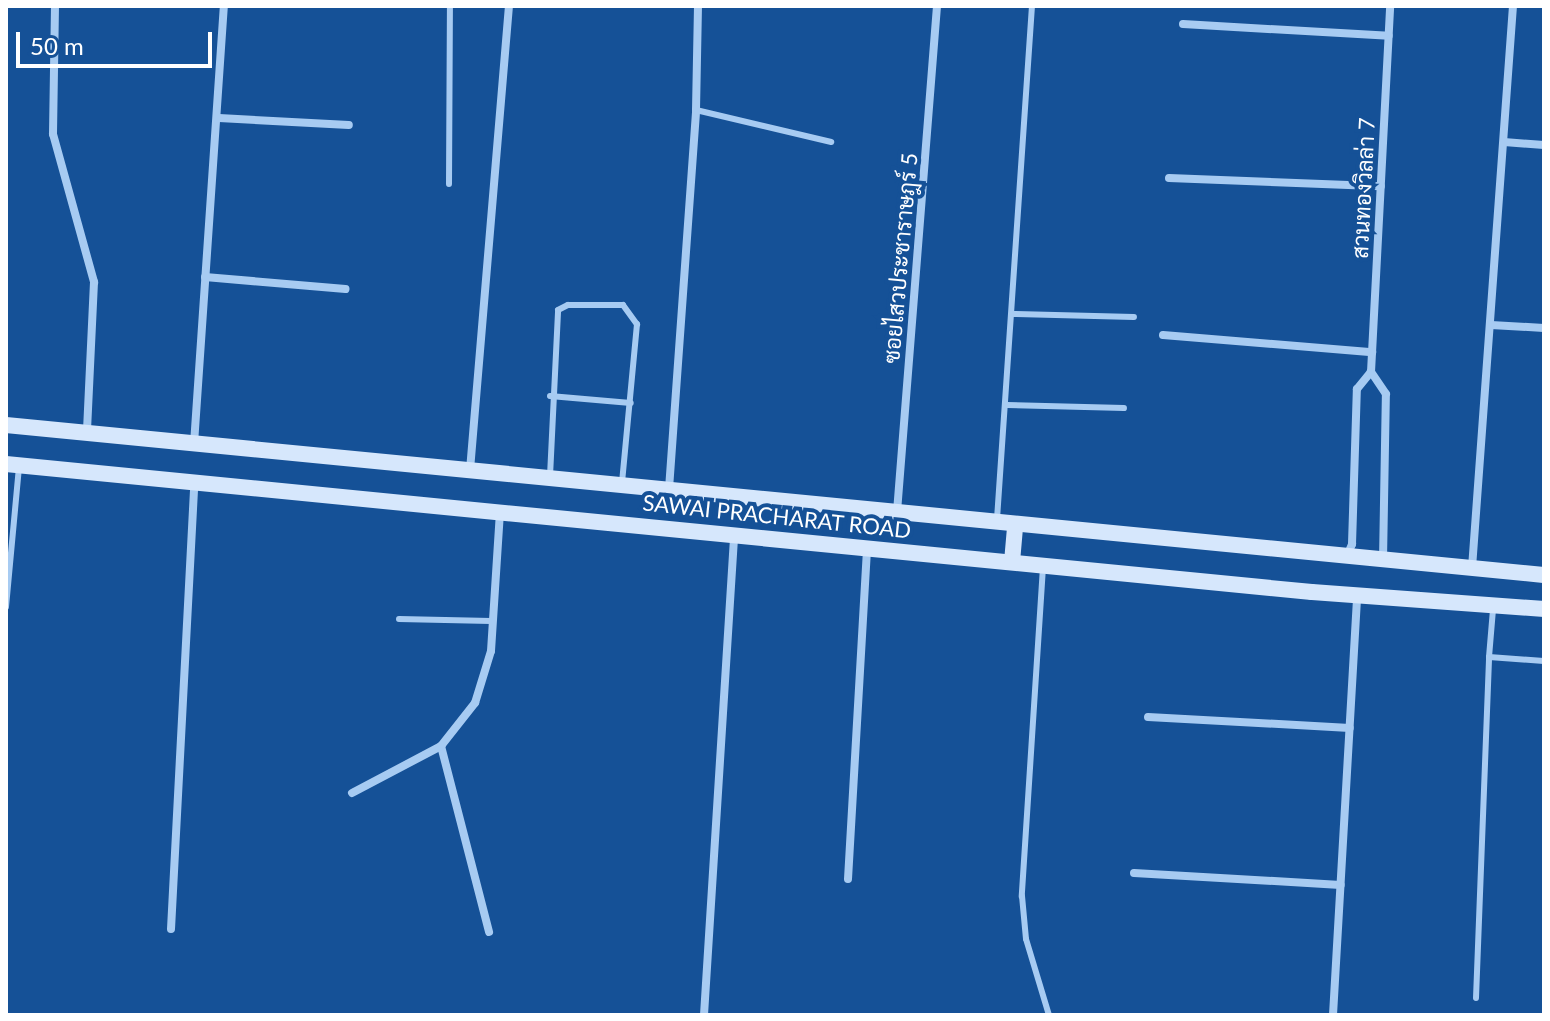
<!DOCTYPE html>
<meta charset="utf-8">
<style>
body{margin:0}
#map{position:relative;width:1550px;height:1021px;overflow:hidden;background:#155197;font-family:Lato,Sarabun,sans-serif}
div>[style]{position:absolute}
.service>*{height:6px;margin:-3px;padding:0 3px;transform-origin:3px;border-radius:3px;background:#a7cbf2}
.minor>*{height:8px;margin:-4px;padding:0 4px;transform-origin:4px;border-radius:4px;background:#a7cbf2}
.secondary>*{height:16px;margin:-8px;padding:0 8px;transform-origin:8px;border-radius:8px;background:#d6e7fc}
span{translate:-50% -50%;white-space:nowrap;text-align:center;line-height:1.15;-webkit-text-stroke:8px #155197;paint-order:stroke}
.street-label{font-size:22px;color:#fff}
.frame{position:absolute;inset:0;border:8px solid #fff;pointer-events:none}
.scale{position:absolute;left:16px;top:32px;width:196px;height:36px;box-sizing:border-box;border:4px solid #fff;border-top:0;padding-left:10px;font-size:24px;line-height:28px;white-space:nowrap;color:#fff;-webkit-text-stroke:6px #155197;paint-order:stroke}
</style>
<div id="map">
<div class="service">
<i style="left:696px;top:110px;width:139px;rotate:13.3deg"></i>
<i style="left:449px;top:184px;width:178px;rotate:-89.7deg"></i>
<i style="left:1013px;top:314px;width:121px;rotate:1.4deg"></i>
<i style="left:550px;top:396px;width:81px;rotate:4.9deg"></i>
<i style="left:1007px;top:405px;width:117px;rotate:1.5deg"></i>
<i style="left:550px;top:476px;width:166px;rotate:-87.2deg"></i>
<i style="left:558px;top:310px;width:11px;rotate:-27deg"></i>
<i style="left:568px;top:305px;width:55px"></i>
<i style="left:623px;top:305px;width:24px;rotate:54deg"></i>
<i style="left:637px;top:324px;width:159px;rotate:95.4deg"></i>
<i style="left:997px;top:519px;width:514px;rotate:-86.1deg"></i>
<i style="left:1043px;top:567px;width:330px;rotate:93.7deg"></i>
<i style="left:1022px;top:896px;width:43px;rotate:84.7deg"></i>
<i style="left:1026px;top:939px;width:79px;rotate:73.2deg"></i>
<i style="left:6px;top:607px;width:140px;rotate:-84.7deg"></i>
<i style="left:399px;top:619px;width:92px;rotate:1.2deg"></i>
<i style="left:1489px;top:657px;width:48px;rotate:-85.2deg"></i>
<i style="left:1476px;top:998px;width:341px;rotate:-87.8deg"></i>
<i style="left:1489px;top:657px;width:55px;rotate:4.2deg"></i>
</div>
<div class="minor">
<i style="left:55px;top:6px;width:128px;rotate:90.9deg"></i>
<i style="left:53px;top:134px;width:154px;rotate:74.5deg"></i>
<i style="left:94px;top:282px;width:151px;rotate:92.7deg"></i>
<i style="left:1183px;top:24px;width:206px;rotate:3.3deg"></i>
<i style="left:219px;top:118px;width:130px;rotate:3.1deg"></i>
<i style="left:1504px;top:142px;width:40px;rotate:4.3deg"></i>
<i style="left:1169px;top:178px;width:212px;rotate:2.2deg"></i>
<i style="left:205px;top:277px;width:141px;rotate:4.9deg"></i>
<i style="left:1491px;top:325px;width:53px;rotate:3.2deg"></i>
<i style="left:1163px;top:335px;width:210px;rotate:4.7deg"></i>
<i style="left:194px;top:444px;width:439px;rotate:-86.1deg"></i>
<i style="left:470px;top:470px;width:466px;rotate:-85.2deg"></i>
<i style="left:669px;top:489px;width:380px;rotate:-85.9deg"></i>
<i style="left:696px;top:110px;width:104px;rotate:-88.9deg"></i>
<i style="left:897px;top:512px;width:508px;rotate:-85.48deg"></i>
<i style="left:1347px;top:556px;width:13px;rotate:-67deg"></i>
<i style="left:1352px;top:544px;width:155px;rotate:-88.2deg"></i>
<i style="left:1357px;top:389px;width:22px;rotate:-51deg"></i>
<i style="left:1383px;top:560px;width:166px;rotate:-89deg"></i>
<i style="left:1386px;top:394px;width:27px;rotate:-124deg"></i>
<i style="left:1371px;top:372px;width:366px;rotate:-87deg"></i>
<i style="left:1472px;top:568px;width:563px;rotate:-85.83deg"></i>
<i style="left:1148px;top:717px;width:202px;rotate:3.1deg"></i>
<i style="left:441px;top:746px;width:192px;rotate:75.5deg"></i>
<i style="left:352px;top:793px;width:101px;rotate:-27.8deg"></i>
<i style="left:441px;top:746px;width:55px;rotate:-51.7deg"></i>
<i style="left:475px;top:703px;width:54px;rotate:-72.9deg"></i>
<i style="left:491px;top:651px;width:140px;rotate:-86.3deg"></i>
<i style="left:1134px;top:873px;width:207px;rotate:3.3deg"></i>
<i style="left:848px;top:879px;width:332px;rotate:-86.7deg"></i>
<i style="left:171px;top:929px;width:447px;rotate:-87deg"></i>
<i style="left:704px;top:1015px;width:484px;rotate:-86.4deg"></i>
<i style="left:1333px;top:1015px;width:422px;rotate:-86.7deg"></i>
</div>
<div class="secondary">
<i style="left:6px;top:425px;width:1545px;rotate:5.57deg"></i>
<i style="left:6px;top:464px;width:1312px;rotate:5.6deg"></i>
<i style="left:1312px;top:592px;width:233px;rotate:4.2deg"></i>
<i style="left:1012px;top:562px;width:38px;rotate:-85deg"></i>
</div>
<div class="street-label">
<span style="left:1363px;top:188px;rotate:-87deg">สวนทองวิลล่า 7</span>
<span style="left:900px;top:258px;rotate:-85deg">ซอยไสวประชาราษฎร์ 5</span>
<span style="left:777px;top:516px;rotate:6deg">SAWAI PRACHARAT ROAD</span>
</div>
<div class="frame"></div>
<div class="scale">50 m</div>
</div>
